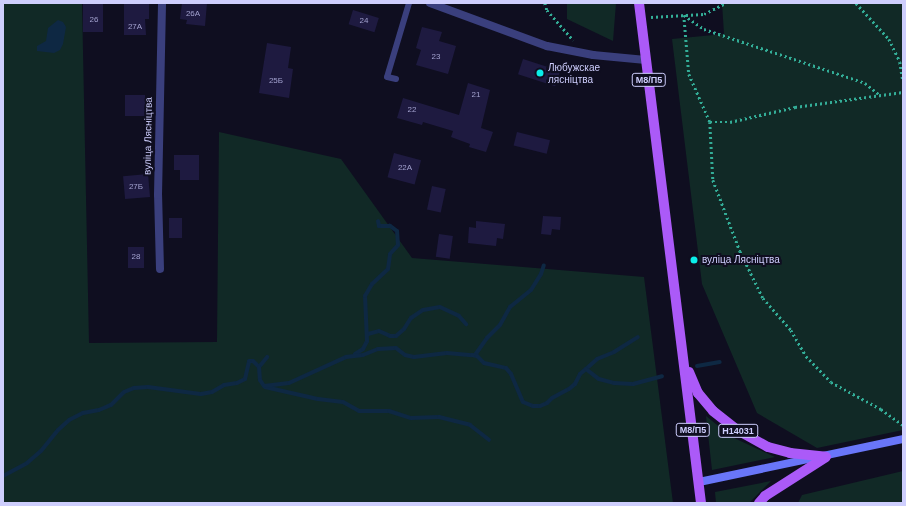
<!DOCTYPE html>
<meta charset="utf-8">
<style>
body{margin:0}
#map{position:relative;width:906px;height:506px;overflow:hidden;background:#0f0e20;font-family:Helvetica,sans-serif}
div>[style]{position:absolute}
.green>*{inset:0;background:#112926}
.water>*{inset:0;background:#0e2843}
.stream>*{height:4px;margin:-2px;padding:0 2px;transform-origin:2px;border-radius:2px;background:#0e2843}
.building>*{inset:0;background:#1e1a40;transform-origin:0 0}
.path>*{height:2.5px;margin-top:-1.25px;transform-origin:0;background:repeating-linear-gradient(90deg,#33ad97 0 2px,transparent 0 5px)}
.lane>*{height:6px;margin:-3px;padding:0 3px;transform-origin:3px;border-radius:3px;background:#3a3f7d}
.street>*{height:8px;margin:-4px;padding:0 4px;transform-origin:4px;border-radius:4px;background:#3a3f7d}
.secondary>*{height:8px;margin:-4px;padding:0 4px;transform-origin:4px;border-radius:4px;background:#6976f9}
.primary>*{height:10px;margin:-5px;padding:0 5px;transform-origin:5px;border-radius:5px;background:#ab5af8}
.dots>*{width:11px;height:11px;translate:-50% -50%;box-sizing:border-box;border:2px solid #0f0e20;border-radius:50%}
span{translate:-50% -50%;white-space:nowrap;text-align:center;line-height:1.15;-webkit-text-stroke:4px #0f0e20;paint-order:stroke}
.number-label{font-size:8px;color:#a2a1ce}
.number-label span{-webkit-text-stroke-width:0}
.shield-label span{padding:1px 3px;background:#0f0e20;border:1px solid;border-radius:3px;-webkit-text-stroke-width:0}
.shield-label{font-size:9px;color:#cecefd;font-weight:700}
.poi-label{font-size:10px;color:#cecefd}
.left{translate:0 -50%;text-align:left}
.street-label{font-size:10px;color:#cecefd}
.frame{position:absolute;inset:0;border:4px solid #cecefd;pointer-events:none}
</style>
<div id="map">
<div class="green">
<i style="clip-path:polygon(3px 3px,82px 3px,89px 343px,217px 342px,219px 132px,341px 159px,412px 258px,644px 277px,673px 503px,3px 503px)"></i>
<i style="clip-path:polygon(567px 3px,616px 3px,613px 41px,567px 19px)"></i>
<i style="clip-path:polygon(722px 3px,903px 3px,903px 430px,817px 448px,757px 413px,702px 284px,672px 39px,724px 34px)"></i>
<i style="clip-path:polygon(706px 416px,732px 437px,775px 457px,712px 470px)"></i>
<i style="clip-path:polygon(903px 471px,903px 503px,798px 503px,802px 495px)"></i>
<i style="clip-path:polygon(771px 481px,749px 503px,716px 503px,715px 492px)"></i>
</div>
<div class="water">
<i style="clip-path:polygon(58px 20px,63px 22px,66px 27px,63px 44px,60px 50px,54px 53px,37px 51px,37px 46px,46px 41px,48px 28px)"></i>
</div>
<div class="stream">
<i style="left:368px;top:334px;width:11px;rotate:-15deg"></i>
<i style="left:379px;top:331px;width:12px;rotate:24deg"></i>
<i style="left:390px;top:336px;width:6px"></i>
<i style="left:396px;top:336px;width:11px;rotate:-41deg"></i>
<i style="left:404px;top:329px;width:13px;rotate:-58deg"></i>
<i style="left:411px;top:318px;width:14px;rotate:-34deg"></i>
<i style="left:423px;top:310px;width:17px;rotate:-10deg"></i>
<i style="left:440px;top:307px;width:21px;rotate:25deg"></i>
<i style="left:459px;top:316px;width:11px;rotate:49deg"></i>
<i style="left:355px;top:354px;width:9px;rotate:-32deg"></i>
<i style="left:363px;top:349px;width:9px;rotate:-63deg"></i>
<i style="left:367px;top:341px;width:45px;rotate:-92.5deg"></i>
<i style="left:365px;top:296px;width:14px;rotate:-60deg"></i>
<i style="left:372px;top:284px;width:22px;rotate:-43deg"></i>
<i style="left:388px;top:269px;width:15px;rotate:-82deg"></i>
<i style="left:390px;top:254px;width:12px;rotate:-48deg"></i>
<i style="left:398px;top:245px;width:14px;rotate:-94deg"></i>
<i style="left:397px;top:231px;width:9px;rotate:-144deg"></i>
<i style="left:390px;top:226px;width:11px;rotate:180deg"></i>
<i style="left:379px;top:226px;width:5px;rotate:-101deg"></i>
<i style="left:475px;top:355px;width:21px;rotate:-55deg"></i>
<i style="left:487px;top:338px;width:18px;rotate:-45deg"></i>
<i style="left:500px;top:325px;width:21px;rotate:-61deg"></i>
<i style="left:510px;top:307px;width:27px;rotate:-39deg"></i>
<i style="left:531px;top:290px;width:19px;rotate:-58deg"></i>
<i style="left:541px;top:274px;width:9px;rotate:-72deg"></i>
<i style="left:697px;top:366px;width:23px;rotate:-10deg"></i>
<i style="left:259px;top:367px;width:13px;rotate:-51deg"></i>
<i style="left:586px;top:369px;width:15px;rotate:-42deg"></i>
<i style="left:597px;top:359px;width:18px;rotate:-22deg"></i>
<i style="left:614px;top:352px;width:28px;rotate:-32deg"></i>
<i style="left:265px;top:387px;width:54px;rotate:12.8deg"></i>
<i style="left:318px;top:399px;width:25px;rotate:7deg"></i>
<i style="left:343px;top:402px;width:18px;rotate:29deg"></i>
<i style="left:359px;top:411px;width:30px"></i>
<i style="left:389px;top:411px;width:23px;rotate:18deg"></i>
<i style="left:411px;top:418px;width:28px;rotate:-2deg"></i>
<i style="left:439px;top:417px;width:32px;rotate:14deg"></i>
<i style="left:470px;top:425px;width:24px;rotate:38deg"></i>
<i style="left:3px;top:476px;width:27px;rotate:-28deg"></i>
<i style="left:27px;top:463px;width:18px;rotate:-41deg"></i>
<i style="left:41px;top:451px;width:27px;rotate:-51deg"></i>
<i style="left:58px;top:430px;width:15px;rotate:-42deg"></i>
<i style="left:69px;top:420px;width:16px;rotate:-27deg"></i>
<i style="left:83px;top:413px;width:16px;rotate:-11deg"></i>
<i style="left:99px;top:410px;width:13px;rotate:-23deg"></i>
<i style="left:111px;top:405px;width:18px;rotate:-45deg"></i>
<i style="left:124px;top:392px;width:11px;rotate:-22deg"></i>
<i style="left:134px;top:388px;width:14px;rotate:-4deg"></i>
<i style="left:148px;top:387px;width:53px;rotate:7.5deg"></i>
<i style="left:201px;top:394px;width:11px;rotate:-10deg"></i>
<i style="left:212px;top:392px;width:14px;rotate:-30deg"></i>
<i style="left:224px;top:385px;width:13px;rotate:-9deg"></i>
<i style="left:237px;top:383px;width:9px;rotate:-27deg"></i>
<i style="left:245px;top:379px;width:18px;rotate:-77deg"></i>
<i style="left:249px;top:361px;width:4px"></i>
<i style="left:253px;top:361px;width:8px;rotate:45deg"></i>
<i style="left:259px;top:367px;width:13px;rotate:86deg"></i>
<i style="left:260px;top:380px;width:7px;rotate:56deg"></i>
<i style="left:264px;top:386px;width:25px;rotate:-7deg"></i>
<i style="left:289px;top:383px;width:63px;rotate:-24.5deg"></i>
<i style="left:346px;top:357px;width:17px;rotate:-7deg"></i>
<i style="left:363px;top:355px;width:16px;rotate:-22deg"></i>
<i style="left:378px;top:349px;width:18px;rotate:-3deg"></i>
<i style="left:396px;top:348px;width:11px;rotate:38deg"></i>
<i style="left:405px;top:355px;width:9px;rotate:13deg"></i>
<i style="left:414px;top:357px;width:33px;rotate:-7deg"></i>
<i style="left:447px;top:353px;width:25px;rotate:5deg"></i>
<i style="left:472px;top:355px;width:5px;rotate:11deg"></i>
<i style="left:477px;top:356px;width:10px;rotate:45deg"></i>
<i style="left:484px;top:363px;width:23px;rotate:13deg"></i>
<i style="left:506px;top:368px;width:8px;rotate:50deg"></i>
<i style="left:511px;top:374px;width:30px;rotate:67deg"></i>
<i style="left:523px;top:402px;width:11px;rotate:22deg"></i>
<i style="left:533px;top:406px;width:7px"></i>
<i style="left:540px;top:406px;width:8px;rotate:-23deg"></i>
<i style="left:547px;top:403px;width:7px;rotate:-45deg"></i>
<i style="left:552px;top:398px;width:19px;rotate:-28deg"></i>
<i style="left:569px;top:389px;width:8px;rotate:-40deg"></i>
<i style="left:575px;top:384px;width:11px;rotate:-63deg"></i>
<i style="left:580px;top:374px;width:8px;rotate:-40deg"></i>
<i style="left:586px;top:369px;width:16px;rotate:38deg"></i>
<i style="left:599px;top:379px;width:16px;rotate:15deg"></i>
<i style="left:614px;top:383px;width:19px;rotate:3deg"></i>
<i style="left:633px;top:384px;width:30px;rotate:-15deg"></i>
</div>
<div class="building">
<i style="left:83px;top:3px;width:20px;height:29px"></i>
<i style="clip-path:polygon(124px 3px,149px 3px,149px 19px,145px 19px,146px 35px,124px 35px)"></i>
<i style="clip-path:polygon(182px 3px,207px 3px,205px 26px,186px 24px,187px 20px,180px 19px)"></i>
<i style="left:353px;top:10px;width:27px;height:15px;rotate:17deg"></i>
<i style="clip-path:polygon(422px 27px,442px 32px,439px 41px,456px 46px,448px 74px,416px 65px,421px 50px,416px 48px)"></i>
<i style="clip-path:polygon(267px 43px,291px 47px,288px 68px,293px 69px,289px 98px,259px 93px)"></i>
<i style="left:523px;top:59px;width:39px;height:16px;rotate:18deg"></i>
<i style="clip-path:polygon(468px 83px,490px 90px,481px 128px,493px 132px,486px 152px,469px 147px,470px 144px,451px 137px,453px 131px,423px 122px,422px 125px,397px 118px,403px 98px,459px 115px)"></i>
<i style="left:125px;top:95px;width:20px;height:21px"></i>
<i style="left:517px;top:132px;width:34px;height:14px;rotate:14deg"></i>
<i style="left:394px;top:153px;width:28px;height:25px;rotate:15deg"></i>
<i style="clip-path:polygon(174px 155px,199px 155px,199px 180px,180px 180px,180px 170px,174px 170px)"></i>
<i style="left:148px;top:174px;width:23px;height:25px;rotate:85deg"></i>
<i style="left:432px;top:186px;width:14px;height:24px;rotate:12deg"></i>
<i style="clip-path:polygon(543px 216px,561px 217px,560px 230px,552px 229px,551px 235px,541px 234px)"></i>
<i style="left:182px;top:218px;width:20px;height:13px;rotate:90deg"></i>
<i style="clip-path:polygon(476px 221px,505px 224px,503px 239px,497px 238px,496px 246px,468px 243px,469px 227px,476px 228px)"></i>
<i style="left:439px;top:234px;width:14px;height:23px;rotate:8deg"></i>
<i style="left:128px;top:247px;width:16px;height:21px"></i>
</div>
<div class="path">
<i style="left:545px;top:3px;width:7px;rotate:74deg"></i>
<i style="left:547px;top:10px;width:40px;rotate:49deg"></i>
<i style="left:856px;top:3px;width:49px;rotate:47.5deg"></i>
<i style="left:889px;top:39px;width:25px;rotate:64deg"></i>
<i style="left:900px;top:62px;width:19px;rotate:81deg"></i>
<i style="left:684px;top:15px;width:59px;rotate:85.2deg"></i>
<i style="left:689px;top:74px;width:52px;rotate:66.4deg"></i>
<i style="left:710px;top:122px;width:58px;rotate:87deg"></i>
<i style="left:713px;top:180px;width:76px;rotate:69.2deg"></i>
<i style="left:740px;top:251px;width:52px;rotate:63.9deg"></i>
<i style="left:763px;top:298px;width:43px;rotate:48.8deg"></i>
<i style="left:791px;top:330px;width:30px;rotate:60deg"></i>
<i style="left:806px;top:356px;width:36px;rotate:46deg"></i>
<i style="left:831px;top:382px;width:57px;rotate:28.4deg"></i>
<i style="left:881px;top:409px;width:27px;rotate:36deg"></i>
<i style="left:684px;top:15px;width:24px;rotate:35deg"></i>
<i style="left:704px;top:29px;width:170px;rotate:18.5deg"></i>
<i style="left:865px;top:83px;width:19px;rotate:39deg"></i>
<i style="left:651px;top:17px;width:53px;rotate:-3.2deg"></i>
<i style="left:704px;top:14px;width:25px;rotate:-27deg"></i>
<i style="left:710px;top:122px;width:20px"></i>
<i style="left:730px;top:122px;width:67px;rotate:-13deg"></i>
<i style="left:795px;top:107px;width:109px;rotate:-7.9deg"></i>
</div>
<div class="lane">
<i style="left:396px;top:79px;width:9px;rotate:-167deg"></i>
<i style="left:387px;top:77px;width:77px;rotate:-73.4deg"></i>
</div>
<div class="street">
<i style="left:430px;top:3px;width:125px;rotate:20.2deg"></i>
<i style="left:547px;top:46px;width:47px;rotate:11.1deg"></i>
<i style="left:593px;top:55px;width:53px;rotate:5.4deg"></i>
<i style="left:160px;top:269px;width:74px;rotate:-91.5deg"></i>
<i style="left:158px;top:195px;width:192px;rotate:-88.8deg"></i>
</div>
<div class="secondary">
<i style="left:699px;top:482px;width:208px;rotate:-11.9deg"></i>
</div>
<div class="primary">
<i style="left:639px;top:3px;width:504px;rotate:82.93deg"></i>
<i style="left:689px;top:372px;width:23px;rotate:67deg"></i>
<i style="left:698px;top:393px;width:23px;rotate:50deg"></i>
<i style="left:713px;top:411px;width:33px;rotate:38deg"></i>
<i style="left:739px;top:431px;width:33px;rotate:29deg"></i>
<i style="left:768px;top:447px;width:23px;rotate:15deg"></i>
<i style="left:790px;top:453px;width:36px;rotate:6deg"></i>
<i style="left:759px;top:503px;width:9px;rotate:-49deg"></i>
<i style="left:765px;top:496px;width:72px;rotate:-32.6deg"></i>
</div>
<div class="dots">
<i style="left:540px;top:73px;background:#0aedea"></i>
<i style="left:694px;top:260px;background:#0aedea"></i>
</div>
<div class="number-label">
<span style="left:193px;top:14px">26А</span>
<span style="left:94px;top:20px">26</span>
<span style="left:364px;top:21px">24</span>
<span style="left:135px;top:27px">27А</span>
<span style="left:436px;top:57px">23</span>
<span style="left:276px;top:81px">25Б</span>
<span style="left:476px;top:95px">21</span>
<span style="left:412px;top:110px">22</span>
<span style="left:405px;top:168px">22А</span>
<span style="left:136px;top:187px">27Б</span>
<span style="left:136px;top:257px">28</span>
</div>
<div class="shield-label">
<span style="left:649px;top:80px">М8/П5</span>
<span style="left:693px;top:430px">М8/П5</span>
<span style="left:738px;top:431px">Н14031</span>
</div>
<div class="poi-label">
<span class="left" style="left:548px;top:73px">Любужскае<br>лясніцтва</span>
<span class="left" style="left:702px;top:260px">вуліца Лясніцтва</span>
</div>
<div class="street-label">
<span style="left:148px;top:136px;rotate:-89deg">вуліца Лясніцтва</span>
</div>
<div class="frame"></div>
</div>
